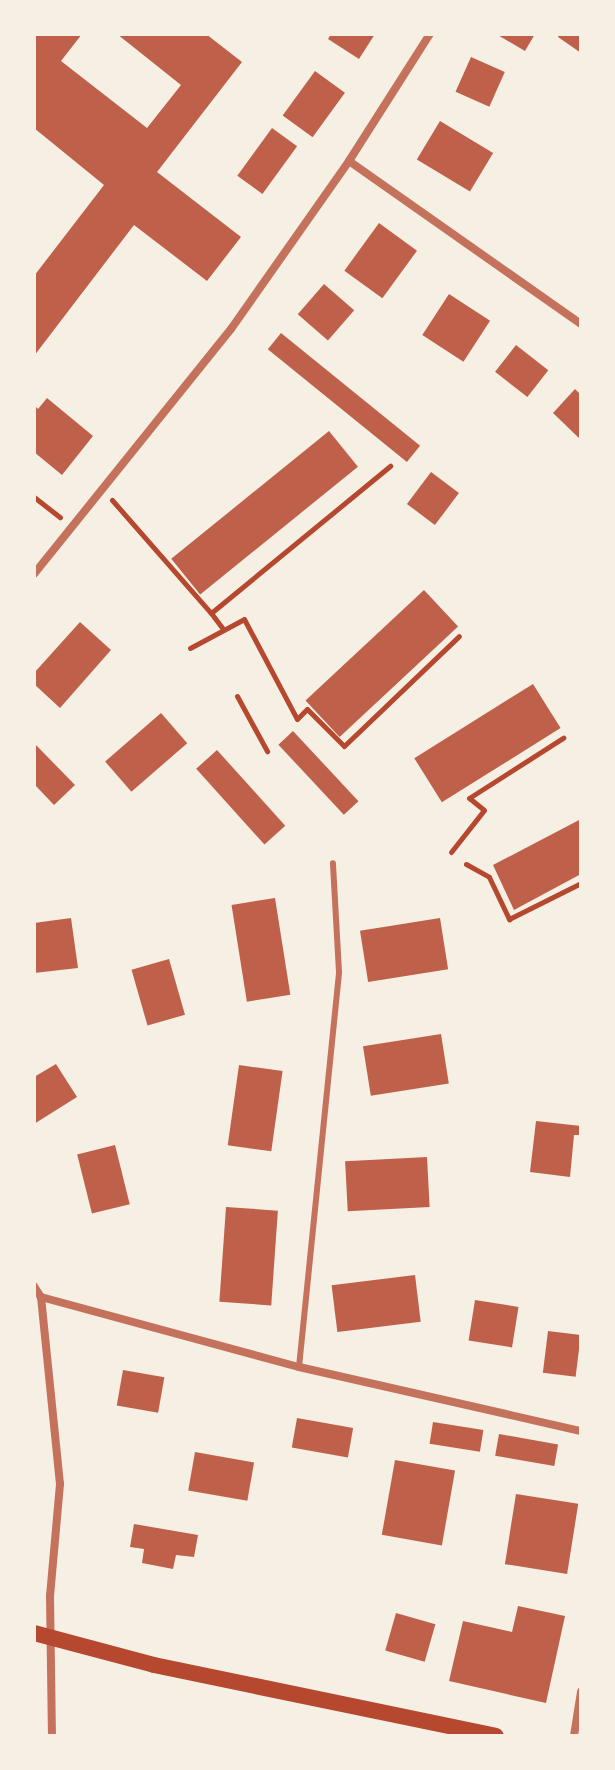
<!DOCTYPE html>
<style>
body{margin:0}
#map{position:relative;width:615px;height:1770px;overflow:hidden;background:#f6efe4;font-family:Poppins,sans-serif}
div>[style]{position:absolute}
.building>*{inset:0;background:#bf614a;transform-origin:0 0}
.path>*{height:5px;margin:-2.5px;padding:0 2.5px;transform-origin:2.5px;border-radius:2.5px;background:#b5482f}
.service>*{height:6px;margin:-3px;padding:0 3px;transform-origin:3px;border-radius:3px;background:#c5725c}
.minor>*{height:8px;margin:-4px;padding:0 4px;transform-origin:4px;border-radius:4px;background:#c5725c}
.secondary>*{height:16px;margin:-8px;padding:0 8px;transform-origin:8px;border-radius:8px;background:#b5482f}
span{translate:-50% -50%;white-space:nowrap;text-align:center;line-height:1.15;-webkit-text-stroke:7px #f6efe4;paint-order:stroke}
.frame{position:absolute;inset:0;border:36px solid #f6efe4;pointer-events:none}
</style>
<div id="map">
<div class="building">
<i style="clip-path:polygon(34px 34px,82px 34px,61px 61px,147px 128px,181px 85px,117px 34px,206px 34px,242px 62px,157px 172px,241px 237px,207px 281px,134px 225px,34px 356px,34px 276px,104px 185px,34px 128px)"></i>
<i style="clip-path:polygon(331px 34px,375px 34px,359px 59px,328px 39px)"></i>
<i style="clip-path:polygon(496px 34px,535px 34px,525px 51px)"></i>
<i style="clip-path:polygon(559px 34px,581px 34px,581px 53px,558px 37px)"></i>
<i style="left:471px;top:57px;width:37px;height:38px;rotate:24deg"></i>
<i style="left:315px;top:71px;width:37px;height:55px;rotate:36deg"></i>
<i style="left:440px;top:121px;width:62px;height:45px;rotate:31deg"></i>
<i style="left:272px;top:128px;width:31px;height:59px;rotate:36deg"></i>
<i style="left:379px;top:223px;width:47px;height:59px;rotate:36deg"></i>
<i style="left:324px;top:284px;width:40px;height:40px;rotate:41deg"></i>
<i style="left:449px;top:294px;width:49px;height:49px;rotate:33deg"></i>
<i style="left:281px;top:333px;width:179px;height:21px;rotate:39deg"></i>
<i style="left:516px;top:345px;width:41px;height:34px;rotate:38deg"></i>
<i style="clip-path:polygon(575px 389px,581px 395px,581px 440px,553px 413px)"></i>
<i style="clip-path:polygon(47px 398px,93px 436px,62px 475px,34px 452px,34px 405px,38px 409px)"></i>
<i style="left:329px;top:431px;width:46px;height:203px;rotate:51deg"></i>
<i style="left:431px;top:472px;width:35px;height:40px;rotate:37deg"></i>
<i style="left:424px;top:590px;width:50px;height:162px;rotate:47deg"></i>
<i style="clip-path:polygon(80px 622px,111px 650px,60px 708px,34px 684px,34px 673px)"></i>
<i style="left:533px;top:684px;width:52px;height:140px;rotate:58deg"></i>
<i style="left:161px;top:713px;width:40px;height:74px;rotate:49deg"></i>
<i style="left:293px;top:731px;width:96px;height:20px;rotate:47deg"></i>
<i style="clip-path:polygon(34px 743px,75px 785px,54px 805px,34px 784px)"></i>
<i style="left:217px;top:750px;width:102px;height:28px;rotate:48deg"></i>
<i style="clip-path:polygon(581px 819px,581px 874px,514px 910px,493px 865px)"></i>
<i style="left:275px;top:898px;width:98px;height:44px;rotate:81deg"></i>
<i style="clip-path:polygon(71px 918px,78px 968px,34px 973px,34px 923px)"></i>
<i style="left:440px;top:918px;width:52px;height:81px;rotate:81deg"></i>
<i style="left:169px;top:959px;width:58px;height:39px;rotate:74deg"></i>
<i style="left:441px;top:1034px;width:50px;height:79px;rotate:81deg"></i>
<i style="clip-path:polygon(56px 1064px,77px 1097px,34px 1124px,34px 1077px)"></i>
<i style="left:239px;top:1065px;width:44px;height:81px;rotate:8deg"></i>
<i style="clip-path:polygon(536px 1121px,581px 1126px,581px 1135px,574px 1135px,570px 1177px,530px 1172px)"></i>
<i style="left:115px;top:1145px;width:61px;height:39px;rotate:76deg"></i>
<i style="left:427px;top:1157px;width:50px;height:82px;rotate:87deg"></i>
<i style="left:226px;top:1207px;width:52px;height:95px;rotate:4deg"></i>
<i style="left:415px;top:1275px;width:47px;height:84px;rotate:83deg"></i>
<i style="left:475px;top:1300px;width:44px;height:41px;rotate:9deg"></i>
<i style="left:548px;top:1331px;width:33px;height:42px;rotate:7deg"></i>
<i style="left:123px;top:1370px;width:42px;height:36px;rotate:10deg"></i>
<i style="left:297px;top:1418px;width:57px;height:30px;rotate:10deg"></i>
<i style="left:433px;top:1422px;width:51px;height:22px;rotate:9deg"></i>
<i style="left:499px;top:1434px;width:60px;height:22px;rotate:10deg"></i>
<i style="left:195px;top:1452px;width:60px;height:39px;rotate:10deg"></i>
<i style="left:395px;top:1460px;width:61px;height:76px;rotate:10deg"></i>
<i style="left:516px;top:1494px;width:63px;height:71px;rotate:9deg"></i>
<i style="clip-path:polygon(134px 1524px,198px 1535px,194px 1557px,176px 1555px,173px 1569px,142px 1563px,144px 1549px,130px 1547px)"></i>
<i style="clip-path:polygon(518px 1606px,565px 1616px,546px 1703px,449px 1681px,463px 1621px,512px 1632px)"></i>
<i style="left:396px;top:1613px;width:41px;height:39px;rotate:16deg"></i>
</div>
<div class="path">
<i style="left:34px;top:497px;width:33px;rotate:38deg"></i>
<i style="left:112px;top:500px;width:150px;rotate:48.8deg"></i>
<i style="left:211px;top:613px;width:232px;rotate:-39.4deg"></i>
<i style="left:211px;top:613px;width:21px;rotate:53deg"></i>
<i style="left:190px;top:648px;width:61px;rotate:-28.2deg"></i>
<i style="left:244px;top:619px;width:113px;rotate:62.1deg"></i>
<i style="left:297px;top:719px;width:14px;rotate:-45deg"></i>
<i style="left:307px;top:709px;width:52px;rotate:45deg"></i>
<i style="left:344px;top:746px;width:159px;rotate:-43.7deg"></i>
<i style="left:237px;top:696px;width:63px;rotate:61.4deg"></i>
<i style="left:451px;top:852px;width:53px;rotate:-51.8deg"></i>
<i style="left:484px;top:810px;width:19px;rotate:-141deg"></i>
<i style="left:469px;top:798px;width:112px;rotate:-32.6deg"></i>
<i style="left:466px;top:864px;width:26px;rotate:29deg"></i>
<i style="left:489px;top:877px;width:47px;rotate:64.5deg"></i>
<i style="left:509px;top:919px;width:80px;rotate:-26.6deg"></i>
</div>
<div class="service">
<i style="left:299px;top:1367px;width:397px;rotate:-84.2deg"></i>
<i style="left:339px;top:972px;width:109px;rotate:-93.2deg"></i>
</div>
<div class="minor">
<i style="left:349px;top:161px;width:284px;rotate:35.1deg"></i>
<i style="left:34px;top:574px;width:314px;rotate:-51.2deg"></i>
<i style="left:231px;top:329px;width:205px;rotate:-54.9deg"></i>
<i style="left:349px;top:161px;width:151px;rotate:-57.5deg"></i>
<i style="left:34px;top:1286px;width:13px;rotate:58deg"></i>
<i style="left:41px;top:1297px;width:188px;rotate:84.2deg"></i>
<i style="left:60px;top:1484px;width:112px;rotate:95.1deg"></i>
<i style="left:50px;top:1596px;width:140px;rotate:89.2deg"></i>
<i style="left:41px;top:1297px;width:267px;rotate:15.2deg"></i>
<i style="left:299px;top:1367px;width:289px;rotate:12.8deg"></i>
<i style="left:574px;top:1736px;width:45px;rotate:-81deg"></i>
</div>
<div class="secondary">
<i style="left:34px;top:1633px;width:124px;rotate:14.9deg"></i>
<i style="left:154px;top:1665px;width:349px;rotate:11.7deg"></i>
</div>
<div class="frame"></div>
</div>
